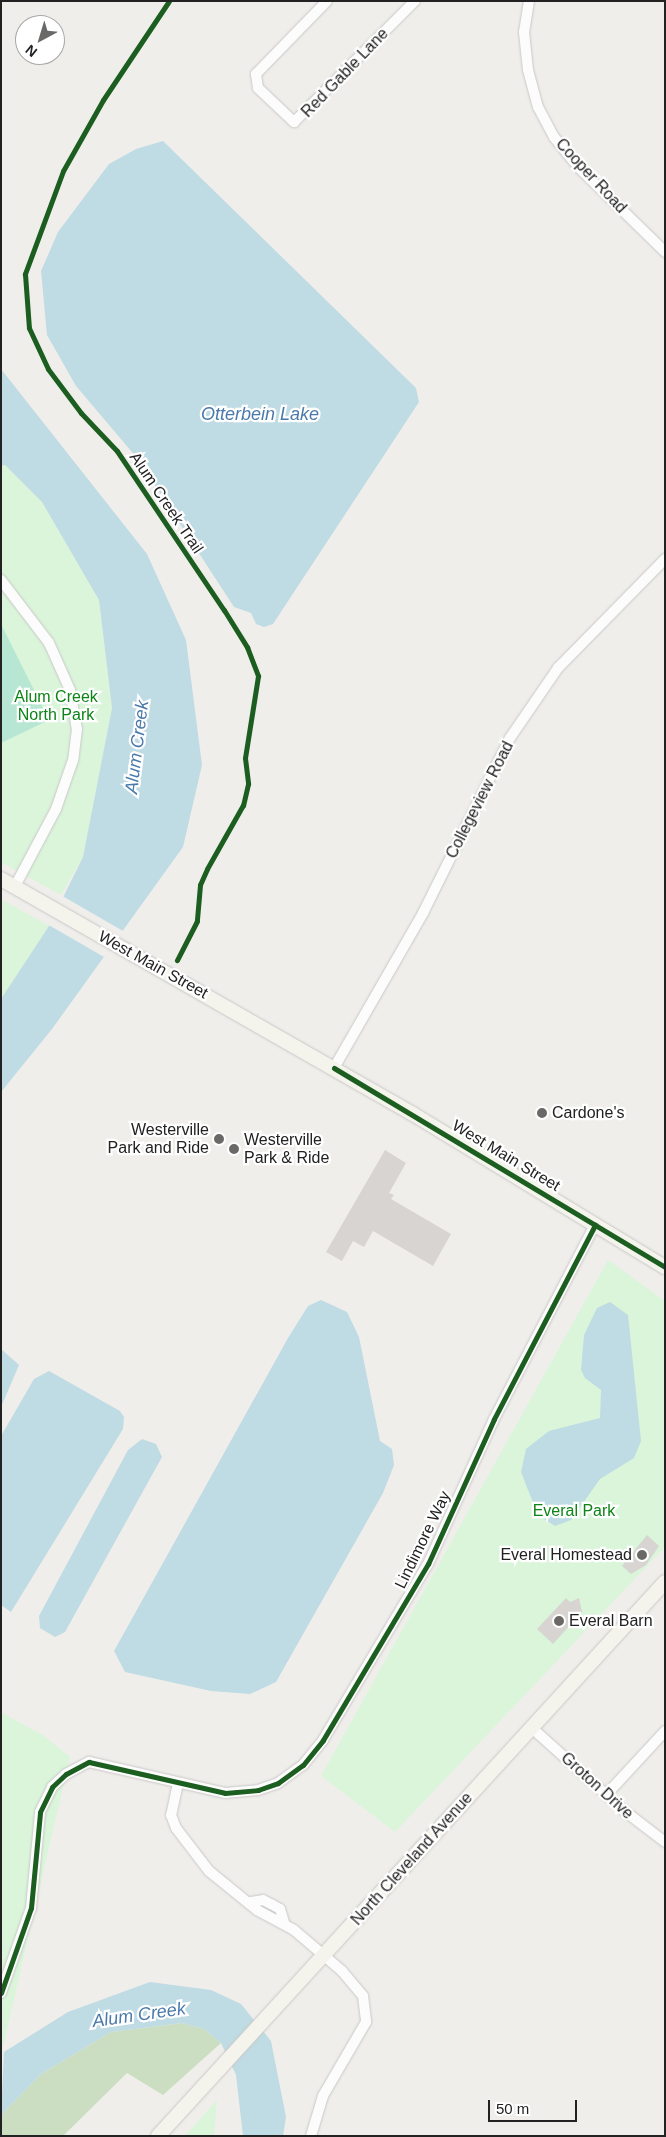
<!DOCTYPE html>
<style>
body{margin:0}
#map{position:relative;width:666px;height:2137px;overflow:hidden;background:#f0eeeb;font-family:Helvetica,sans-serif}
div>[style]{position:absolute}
.forest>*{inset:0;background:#cbdec1}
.park>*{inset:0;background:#daf5da}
.pitch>*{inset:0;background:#b7e6d2}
.water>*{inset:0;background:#bfdbe3}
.pier>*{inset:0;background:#f0eeeb;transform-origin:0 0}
.building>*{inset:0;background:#d7d4d2}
.roads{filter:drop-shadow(0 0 1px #c9c8c7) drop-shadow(0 0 1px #c9c8c7)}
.street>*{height:10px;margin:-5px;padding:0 5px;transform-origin:5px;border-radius:5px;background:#fdfcfc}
.secondary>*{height:14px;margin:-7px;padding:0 7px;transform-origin:7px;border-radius:7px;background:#f4f4ed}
.cycleway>*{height:5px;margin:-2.5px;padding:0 2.5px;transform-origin:2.5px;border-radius:2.5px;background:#1b5e20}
.dots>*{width:14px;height:14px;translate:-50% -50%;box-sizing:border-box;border:2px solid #fff;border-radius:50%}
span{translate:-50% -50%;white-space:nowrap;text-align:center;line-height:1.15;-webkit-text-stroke:4.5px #fff;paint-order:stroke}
.street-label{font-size:16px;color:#222}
.park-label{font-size:16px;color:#0c8416}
.poi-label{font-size:16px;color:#222}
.left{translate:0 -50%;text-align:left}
.right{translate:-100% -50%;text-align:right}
.water-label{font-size:18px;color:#4a7aab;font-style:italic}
.frame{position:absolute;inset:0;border:2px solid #222;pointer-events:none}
.north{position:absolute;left:15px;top:15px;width:50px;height:50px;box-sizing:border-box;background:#fff;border:1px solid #a7a7a7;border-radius:50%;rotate:219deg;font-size:14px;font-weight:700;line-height:20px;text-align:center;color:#222}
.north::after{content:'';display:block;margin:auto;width:18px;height:22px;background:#6a6968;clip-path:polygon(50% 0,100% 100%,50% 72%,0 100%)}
.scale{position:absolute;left:488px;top:2100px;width:89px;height:22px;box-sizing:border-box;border:2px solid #222;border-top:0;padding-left:6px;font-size:15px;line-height:18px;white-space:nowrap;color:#222;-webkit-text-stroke:4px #fff;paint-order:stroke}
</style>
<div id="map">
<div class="forest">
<i style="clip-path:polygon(182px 2023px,204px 2029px,221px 2043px,163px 2095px,127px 2073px,63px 2136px,1px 2136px,1px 2115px,41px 2074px,111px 2032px)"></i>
</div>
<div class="park">
<i style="clip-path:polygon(5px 465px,42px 502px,99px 600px,112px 708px,83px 857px,61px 895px,1px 862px,1px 466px)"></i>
<i style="clip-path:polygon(1px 899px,49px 926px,1px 999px)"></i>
<i style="clip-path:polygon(608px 1260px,665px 1301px,665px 1547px,395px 1832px,321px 1776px)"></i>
<i style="clip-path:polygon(1px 1712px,44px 1736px,70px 1757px,1px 2055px)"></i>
<i style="clip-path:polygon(217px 2100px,214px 2136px,185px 2136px)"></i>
</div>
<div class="pitch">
<i style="clip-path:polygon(1px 624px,49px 720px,1px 743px)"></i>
</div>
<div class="water">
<i style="clip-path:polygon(163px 141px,416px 388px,419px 402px,273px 624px,264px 627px,256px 624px,251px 613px,234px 607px,137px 458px,76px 386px,47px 335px,41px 271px,58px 232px,109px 164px,136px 149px)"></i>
<i style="clip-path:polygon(1px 369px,147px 554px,186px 640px,202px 765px,183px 847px,52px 1029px,1px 1092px,1px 999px,49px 926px,83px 857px,112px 708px,99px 600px,42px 502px,5px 465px,1px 466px)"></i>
<i style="clip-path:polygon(321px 1300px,347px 1312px,359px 1337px,380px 1441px,392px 1449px,394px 1465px,383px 1493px,276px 1682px,250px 1694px,211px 1691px,125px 1672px,114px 1651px,288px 1338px,308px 1306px)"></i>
<i style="clip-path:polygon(610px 1302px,628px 1315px,641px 1441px,634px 1458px,600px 1479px,571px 1520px,555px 1526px,544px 1519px,532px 1500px,521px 1472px,526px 1449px,549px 1431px,600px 1418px,601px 1390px,585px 1378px,581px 1370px,584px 1335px,597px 1308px)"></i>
<i style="clip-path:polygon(1px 1349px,19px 1365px,1px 1407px)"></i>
<i style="clip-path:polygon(49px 1371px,120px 1411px,124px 1417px,123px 1429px,11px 1612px,1px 1605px,1px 1436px,34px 1379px)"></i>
<i style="clip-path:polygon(142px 1439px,156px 1444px,162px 1457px,65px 1632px,55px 1637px,40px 1628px,39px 1616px,128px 1450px)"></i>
<i style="clip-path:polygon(150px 1982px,211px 1990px,241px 2004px,271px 2041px,286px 2117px,283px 2136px,243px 2136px,236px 2075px,221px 2043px,204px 2029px,182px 2023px,111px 2032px,41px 2074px,1px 2115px,4px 2052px,68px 2012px)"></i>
</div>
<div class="pier">
<i style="left:59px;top:894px;width:75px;height:32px;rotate:30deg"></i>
</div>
<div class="building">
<i style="clip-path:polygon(385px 1150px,406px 1163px,389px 1193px,394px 1195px,391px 1199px,451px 1234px,433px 1266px,373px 1231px,364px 1247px,353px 1241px,342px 1261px,326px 1252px)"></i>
<i style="clip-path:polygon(647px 1535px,659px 1546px,646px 1565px,631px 1574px,622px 1566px)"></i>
<i style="clip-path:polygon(566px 1598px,570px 1602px,579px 1598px,582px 1612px,553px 1644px,537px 1629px)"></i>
</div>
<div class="roads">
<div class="street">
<i style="left:327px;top:1px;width:102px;rotate:134.2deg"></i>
<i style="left:256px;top:74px;width:14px;rotate:82deg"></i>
<i style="left:258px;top:88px;width:50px;rotate:43.4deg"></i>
<i style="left:294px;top:122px;width:171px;rotate:-45deg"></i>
<i style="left:529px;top:1px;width:31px;rotate:99deg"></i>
<i style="left:524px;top:32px;width:38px;rotate:84deg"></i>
<i style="left:528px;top:70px;width:38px;rotate:75deg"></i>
<i style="left:538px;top:107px;width:34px;rotate:62deg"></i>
<i style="left:554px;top:137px;width:38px;rotate:51deg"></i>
<i style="left:578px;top:167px;width:122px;rotate:44.3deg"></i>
<i style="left:1px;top:580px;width:79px;rotate:52.7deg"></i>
<i style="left:49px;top:643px;width:51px;rotate:65.9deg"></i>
<i style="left:70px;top:690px;width:40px;rotate:80deg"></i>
<i style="left:77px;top:729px;width:31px;rotate:97deg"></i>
<i style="left:73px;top:760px;width:52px;rotate:109.1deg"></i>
<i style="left:56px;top:809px;width:87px;rotate:118deg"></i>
<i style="left:334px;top:1068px;width:179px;rotate:-60.1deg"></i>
<i style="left:423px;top:913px;width:195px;rotate:-63.6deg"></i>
<i style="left:510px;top:738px;width:85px;rotate:-55.6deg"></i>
<i style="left:558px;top:668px;width:153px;rotate:-45.5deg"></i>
<i style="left:532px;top:1728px;width:121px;rotate:42deg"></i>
<i style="left:622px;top:1809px;width:54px;rotate:37.5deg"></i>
<i style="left:178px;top:1783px;width:33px;rotate:102deg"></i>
<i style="left:171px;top:1815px;width:14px;rotate:69deg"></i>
<i style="left:176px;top:1828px;width:54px;rotate:52.5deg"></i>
<i style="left:209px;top:1871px;width:62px;rotate:39.1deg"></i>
<i style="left:257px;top:1910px;width:42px;rotate:28.4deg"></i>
<i style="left:294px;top:1930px;width:63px;rotate:40.5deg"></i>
<i style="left:342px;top:1971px;width:33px;rotate:50deg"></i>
<i style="left:363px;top:1996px;width:26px;rotate:83deg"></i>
<i style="left:366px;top:2022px;width:86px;rotate:120.2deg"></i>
<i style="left:323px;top:2096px;width:42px;rotate:106.7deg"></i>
<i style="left:606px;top:1795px;width:87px;rotate:-47.3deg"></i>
<i style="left:251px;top:1902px;width:12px;rotate:-9deg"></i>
<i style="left:263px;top:1900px;width:9px;rotate:27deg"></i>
<i style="left:271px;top:1904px;width:10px;rotate:29deg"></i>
<i style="left:280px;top:1909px;width:14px;rotate:73deg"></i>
<i style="left:1px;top:1993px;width:90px;rotate:-70.6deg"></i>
<i style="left:31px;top:1908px;width:96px;rotate:-84.6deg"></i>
<i style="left:40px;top:1812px;width:28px;rotate:-64deg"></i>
<i style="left:52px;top:1787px;width:19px;rotate:-43deg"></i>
<i style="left:66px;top:1774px;width:26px;rotate:-28deg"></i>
<i style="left:89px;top:1762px;width:139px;rotate:12.8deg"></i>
<i style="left:225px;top:1793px;width:33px;rotate:-5deg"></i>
<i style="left:258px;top:1790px;width:21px;rotate:-19deg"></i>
<i style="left:278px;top:1783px;width:31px;rotate:-36deg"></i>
<i style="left:303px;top:1765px;width:32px;rotate:-51deg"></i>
<i style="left:323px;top:1740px;width:205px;rotate:-59.2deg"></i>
<i style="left:428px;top:1564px;width:159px;rotate:-65.5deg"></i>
<i style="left:494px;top:1419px;width:219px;rotate:-62.5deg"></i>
</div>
<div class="secondary">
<i style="left:1px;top:879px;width:474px;rotate:29.7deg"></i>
<i style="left:413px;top:1114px;width:295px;rotate:31.3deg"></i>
<i style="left:158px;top:2136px;width:751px;rotate:-47.54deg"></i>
</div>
</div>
<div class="cycleway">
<i style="left:169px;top:1px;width:119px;rotate:123.7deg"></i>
<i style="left:103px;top:100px;width:81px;rotate:119.4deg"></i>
<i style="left:63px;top:171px;width:110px;rotate:110.3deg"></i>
<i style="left:25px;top:274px;width:54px;rotate:85.8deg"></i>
<i style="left:29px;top:328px;width:45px;rotate:65.1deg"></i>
<i style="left:48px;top:369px;width:55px;rotate:53.1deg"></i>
<i style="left:81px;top:413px;width:52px;rotate:46.5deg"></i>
<i style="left:117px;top:451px;width:192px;rotate:56.1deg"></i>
<i style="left:224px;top:610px;width:44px;rotate:58.1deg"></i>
<i style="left:247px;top:647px;width:31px;rotate:69deg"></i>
<i style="left:258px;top:676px;width:83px;rotate:99deg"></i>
<i style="left:245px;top:758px;width:26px;rotate:83deg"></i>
<i style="left:248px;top:784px;width:22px;rotate:103deg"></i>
<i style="left:243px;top:805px;width:73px;rotate:119.4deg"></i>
<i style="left:207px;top:869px;width:17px;rotate:114deg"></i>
<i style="left:200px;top:885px;width:36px;rotate:95deg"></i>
<i style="left:197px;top:921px;width:44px;rotate:117.1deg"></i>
<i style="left:334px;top:1068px;width:386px;rotate:31deg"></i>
<i style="left:1px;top:1993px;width:90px;rotate:-70.6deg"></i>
<i style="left:31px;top:1908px;width:96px;rotate:-84.6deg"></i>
<i style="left:40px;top:1812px;width:28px;rotate:-64deg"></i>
<i style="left:52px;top:1787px;width:19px;rotate:-43deg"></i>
<i style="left:66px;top:1774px;width:26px;rotate:-28deg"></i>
<i style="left:89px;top:1762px;width:139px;rotate:12.8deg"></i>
<i style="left:225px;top:1793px;width:33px;rotate:-5deg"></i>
<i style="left:258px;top:1790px;width:21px;rotate:-19deg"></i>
<i style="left:278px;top:1783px;width:31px;rotate:-36deg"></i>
<i style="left:303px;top:1765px;width:32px;rotate:-51deg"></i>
<i style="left:323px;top:1740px;width:205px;rotate:-59.2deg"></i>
<i style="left:428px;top:1564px;width:159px;rotate:-65.5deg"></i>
<i style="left:494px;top:1419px;width:219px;rotate:-62.5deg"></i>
</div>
<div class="dots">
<i style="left:542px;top:1113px;background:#6a6968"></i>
<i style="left:219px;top:1139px;background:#6a6968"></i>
<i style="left:234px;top:1149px;background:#6a6968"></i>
<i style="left:642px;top:1555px;background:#6a6968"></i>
<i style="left:559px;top:1621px;background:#6a6968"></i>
</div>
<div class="street-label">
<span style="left:345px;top:73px;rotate:-46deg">Red Gable Lane</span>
<span style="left:591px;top:176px;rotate:47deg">Cooper Road</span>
<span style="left:166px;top:503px;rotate:56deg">Alum Creek Trail</span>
<span style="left:480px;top:800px;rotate:-63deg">Collegeview Road</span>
<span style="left:153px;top:965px;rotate:29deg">West Main Street</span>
<span style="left:506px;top:1156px;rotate:31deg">West Main Street</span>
<span style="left:423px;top:1540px;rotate:-64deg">Lindimore Way</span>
<span style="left:597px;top:1786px;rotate:42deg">Groton Drive</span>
<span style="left:412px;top:1859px;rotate:-48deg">North Cleveland Avenue</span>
</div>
<div class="park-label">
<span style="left:56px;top:706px">Alum Creek<br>North Park</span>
<span style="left:574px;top:1511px">Everal Park</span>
</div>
<div class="poi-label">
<span class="left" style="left:552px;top:1113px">Cardone's</span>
<span class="right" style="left:209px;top:1139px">Westerville<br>Park and Ride</span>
<span class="left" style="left:244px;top:1149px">Westerville<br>Park &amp; Ride</span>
<span class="right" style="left:632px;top:1555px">Everal Homestead</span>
<span class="left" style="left:569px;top:1621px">Everal Barn</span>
</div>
<div class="water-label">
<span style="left:260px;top:414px">Otterbein Lake</span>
<span style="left:137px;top:747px;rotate:-83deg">Alum Creek</span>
<span style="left:139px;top:2015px;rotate:-8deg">Alum Creek</span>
</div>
<div class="frame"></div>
<div class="north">N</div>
<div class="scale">50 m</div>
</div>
